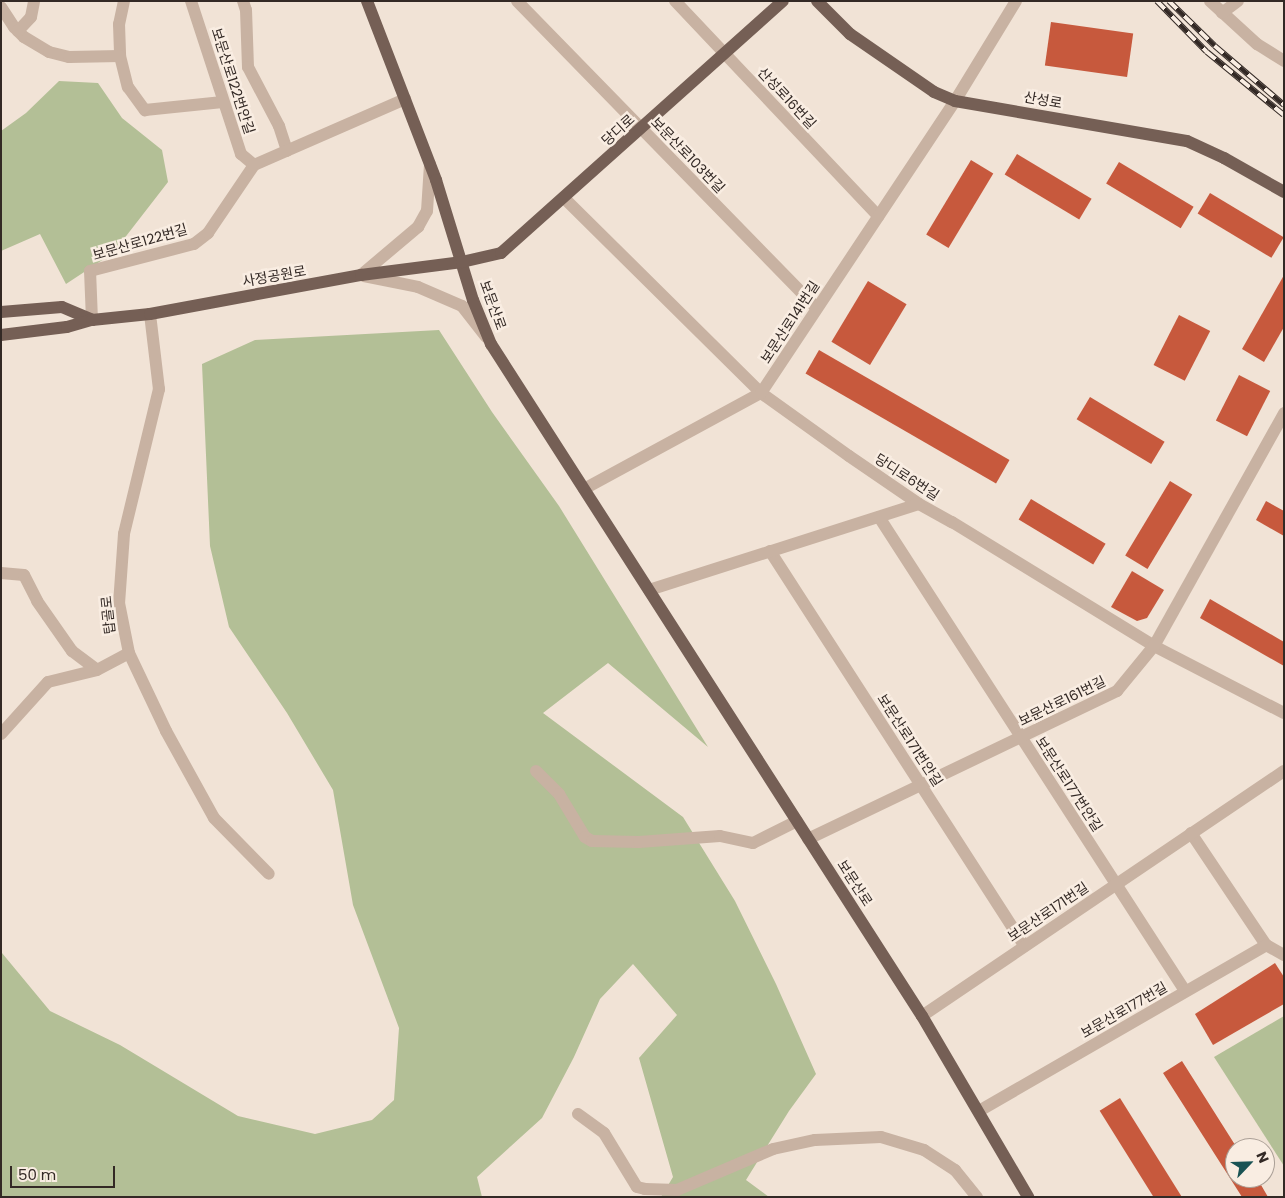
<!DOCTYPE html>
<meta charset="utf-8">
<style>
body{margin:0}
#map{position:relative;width:1285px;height:1198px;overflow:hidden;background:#f1e3d6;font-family:Poppins,"Noto Sans KR",sans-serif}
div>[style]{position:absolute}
.green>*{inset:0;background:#b3bf96}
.building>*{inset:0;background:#c7593d;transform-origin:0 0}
.minor>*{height:12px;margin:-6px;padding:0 6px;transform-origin:6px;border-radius:6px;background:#c8b2a2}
.major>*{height:12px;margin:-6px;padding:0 6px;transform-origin:6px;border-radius:6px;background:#755f55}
.rail>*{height:5.5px;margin-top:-2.75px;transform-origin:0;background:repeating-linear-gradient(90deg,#f9ede2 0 11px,#332925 0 22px);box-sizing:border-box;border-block:1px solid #332925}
span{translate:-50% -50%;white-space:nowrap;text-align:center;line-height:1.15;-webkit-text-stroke:5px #f9ede2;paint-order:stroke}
.street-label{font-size:14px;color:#332925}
.frame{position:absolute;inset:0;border:2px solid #332925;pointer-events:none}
.north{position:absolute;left:1225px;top:1138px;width:50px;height:50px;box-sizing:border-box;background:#f9ede2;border:1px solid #aa9f96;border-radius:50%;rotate:66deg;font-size:14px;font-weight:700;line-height:20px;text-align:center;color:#332925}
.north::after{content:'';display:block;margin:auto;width:18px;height:22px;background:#1a5354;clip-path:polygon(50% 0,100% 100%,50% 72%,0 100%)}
.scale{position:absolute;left:10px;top:1166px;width:105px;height:22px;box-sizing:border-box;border:2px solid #332925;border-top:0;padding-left:6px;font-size:15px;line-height:18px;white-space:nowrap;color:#332925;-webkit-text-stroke:4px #f9ede2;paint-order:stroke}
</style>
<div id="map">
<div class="green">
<i style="clip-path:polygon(59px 81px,98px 83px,122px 118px,162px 150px,168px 182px,113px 253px,66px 284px,40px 234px,1px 251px,1px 131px,26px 113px)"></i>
<i style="clip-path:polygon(439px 330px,492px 412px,559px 506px,708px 747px,608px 663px,543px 713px,683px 817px,735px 901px,776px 984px,816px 1074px,789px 1111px,746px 1180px,769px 1197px,661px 1197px,673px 1177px,639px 1058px,677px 1015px,633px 964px,600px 999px,574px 1057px,542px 1118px,477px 1177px,482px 1197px,1px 1197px,2px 953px,50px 1011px,120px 1045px,238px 1116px,315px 1134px,372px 1120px,394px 1100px,399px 1028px,353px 905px,333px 790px,287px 713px,229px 627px,210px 546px,202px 364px,255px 340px)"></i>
<i style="clip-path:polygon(1284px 1016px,1284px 1166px,1214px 1057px)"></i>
</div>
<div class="building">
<i style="left:1051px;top:22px;width:83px;height:44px;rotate:8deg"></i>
<i style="left:1017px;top:154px;width:87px;height:24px;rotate:31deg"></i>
<i style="left:971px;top:160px;width:26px;height:87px;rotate:31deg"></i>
<i style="left:1119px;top:162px;width:87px;height:25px;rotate:31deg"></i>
<i style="left:1210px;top:193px;width:86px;height:24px;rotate:31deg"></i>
<i style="clip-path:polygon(1284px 275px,1284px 327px,1264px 362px,1242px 349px)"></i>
<i style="left:868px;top:281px;width:45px;height:71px;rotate:31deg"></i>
<i style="left:1179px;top:315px;width:35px;height:56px;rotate:27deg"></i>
<i style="left:819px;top:350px;width:220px;height:27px;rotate:30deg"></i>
<i style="left:1239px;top:375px;width:35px;height:51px;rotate:27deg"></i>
<i style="left:1090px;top:397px;width:87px;height:26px;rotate:31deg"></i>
<i style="left:1170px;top:481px;width:26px;height:87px;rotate:31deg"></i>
<i style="left:1031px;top:499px;width:87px;height:24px;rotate:31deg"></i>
<i style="clip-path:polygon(1266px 501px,1284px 511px,1284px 536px,1256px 520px)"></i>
<i style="clip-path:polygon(1132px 571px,1164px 590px,1147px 618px,1137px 621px,1111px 607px)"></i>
<i style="clip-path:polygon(1210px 599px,1284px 642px,1284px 666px,1200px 618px)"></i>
<i style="clip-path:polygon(1275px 963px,1284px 977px,1284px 1004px,1213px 1045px,1195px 1014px)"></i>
<i style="clip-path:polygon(1182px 1061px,1237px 1148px,1235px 1148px,1235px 1178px,1257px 1178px,1268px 1197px,1242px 1197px,1163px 1073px)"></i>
<i style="left:1120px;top:1098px;width:117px;height:24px;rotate:58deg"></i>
</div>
<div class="minor">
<i style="left:124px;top:1px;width:24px;rotate:102deg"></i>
<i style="left:119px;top:24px;width:32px;rotate:88deg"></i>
<i style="left:120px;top:56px;width:32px;rotate:76deg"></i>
<i style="left:128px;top:87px;width:29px;rotate:54deg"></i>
<i style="left:145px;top:110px;width:78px;rotate:-5.9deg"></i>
<i style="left:191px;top:1px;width:161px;rotate:71.9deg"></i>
<i style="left:241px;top:154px;width:17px;rotate:40deg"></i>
<i style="left:243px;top:1px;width:9px;rotate:72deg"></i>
<i style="left:246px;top:10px;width:57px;rotate:88deg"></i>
<i style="left:248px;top:67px;width:67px;rotate:62.3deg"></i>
<i style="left:279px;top:126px;width:26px;rotate:72deg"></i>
<i style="left:517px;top:1px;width:429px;rotate:45.7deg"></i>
<i style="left:675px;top:1px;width:296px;rotate:46.6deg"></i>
<i style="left:1210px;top:1px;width:64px;rotate:42.5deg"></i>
<i style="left:1257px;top:44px;width:32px;rotate:32deg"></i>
<i style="left:1px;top:7px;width:24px;rotate:57deg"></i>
<i style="left:14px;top:27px;width:14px;rotate:45deg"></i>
<i style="left:24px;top:37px;width:29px;rotate:31deg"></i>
<i style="left:49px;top:52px;width:21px;rotate:14deg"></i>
<i style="left:69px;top:57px;width:51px;rotate:-1.1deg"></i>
<i style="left:1222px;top:13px;width:20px;rotate:-37deg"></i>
<i style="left:18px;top:31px;width:19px;rotate:-47deg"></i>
<i style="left:31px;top:17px;width:16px;rotate:-79deg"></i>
<i style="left:564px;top:198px;width:277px;rotate:44.7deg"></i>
<i style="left:761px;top:393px;width:108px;rotate:35.6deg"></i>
<i style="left:849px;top:456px;width:85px;rotate:34.4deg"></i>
<i style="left:919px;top:504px;width:38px;rotate:29deg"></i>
<i style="left:952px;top:522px;width:237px;rotate:31.5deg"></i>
<i style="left:1154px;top:646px;width:146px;rotate:27.3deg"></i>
<i style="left:361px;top:275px;width:75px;rotate:-40.1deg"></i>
<i style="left:418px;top:227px;width:18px;rotate:-61deg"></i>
<i style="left:427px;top:211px;width:47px;rotate:-86.3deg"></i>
<i style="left:364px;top:276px;width:55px;rotate:11.5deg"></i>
<i style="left:418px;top:287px;width:48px;rotate:23.4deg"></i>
<i style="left:462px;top:306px;width:39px;rotate:52deg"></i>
<i style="left:150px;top:314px;width:76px;rotate:83.2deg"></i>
<i style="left:159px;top:389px;width:149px;rotate:103.6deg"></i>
<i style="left:124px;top:534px;width:69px;rotate:94.1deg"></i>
<i style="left:119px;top:603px;width:51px;rotate:78.7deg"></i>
<i style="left:129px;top:653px;width:86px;rotate:64.6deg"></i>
<i style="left:166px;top:731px;width:99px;rotate:61.1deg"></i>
<i style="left:214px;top:818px;width:78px;rotate:45.5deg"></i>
<i style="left:92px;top:320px;width:49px;rotate:-92.3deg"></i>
<i style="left:90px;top:271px;width:107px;rotate:-14.6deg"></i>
<i style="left:194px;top:244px;width:18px;rotate:-38deg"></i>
<i style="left:208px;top:233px;width:82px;rotate:-55.9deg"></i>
<i style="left:254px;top:165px;width:165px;rotate:-23.6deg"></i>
<i style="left:584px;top:489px;width:201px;rotate:-28.5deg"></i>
<i style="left:761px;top:393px;width:351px;rotate:-56.4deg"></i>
<i style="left:955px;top:101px;width:117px;rotate:-58.6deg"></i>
<i style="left:879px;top:517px;width:564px;rotate:57.15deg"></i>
<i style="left:770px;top:551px;width:470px;rotate:57.2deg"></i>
<i style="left:1px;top:573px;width:23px;rotate:5deg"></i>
<i style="left:24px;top:575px;width:29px;rotate:63deg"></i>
<i style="left:37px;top:601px;width:61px;rotate:55deg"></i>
<i style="left:72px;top:651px;width:31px;rotate:37deg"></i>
<i style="left:649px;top:590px;width:283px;rotate:-17.7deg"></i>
<i style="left:1px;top:734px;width:70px;rotate:-47.9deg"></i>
<i style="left:48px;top:682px;width:50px;rotate:-13.8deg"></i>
<i style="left:97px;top:670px;width:36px;rotate:-28deg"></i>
<i style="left:536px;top:771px;width:33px;rotate:45deg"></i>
<i style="left:559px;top:794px;width:50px;rotate:58.8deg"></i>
<i style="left:585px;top:837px;width:8px;rotate:30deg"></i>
<i style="left:592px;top:841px;width:47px;rotate:1.2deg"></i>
<i style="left:639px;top:842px;width:81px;rotate:-4.2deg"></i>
<i style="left:720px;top:836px;width:34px;rotate:12deg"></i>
<i style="left:753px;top:843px;width:49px;rotate:-26.6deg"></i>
<i style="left:1191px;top:833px;width:135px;rotate:56.2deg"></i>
<i style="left:1266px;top:945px;width:21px;rotate:29deg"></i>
<i style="left:808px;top:839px;width:343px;rotate:-25.6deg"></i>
<i style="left:1117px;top:691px;width:58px;rotate:-50.6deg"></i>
<i style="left:1154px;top:646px;width:267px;rotate:-60.8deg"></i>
<i style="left:922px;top:1016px;width:437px;rotate:-34.1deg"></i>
<i style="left:979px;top:1111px;width:332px;rotate:-30deg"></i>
<i style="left:578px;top:1114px;width:32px;rotate:36deg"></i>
<i style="left:604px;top:1133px;width:63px;rotate:58.6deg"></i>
<i style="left:637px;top:1187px;width:8px;rotate:14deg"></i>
<i style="left:645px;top:1189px;width:32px;rotate:2deg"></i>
<i style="left:677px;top:1190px;width:104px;rotate:-23.1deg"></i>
<i style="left:773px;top:1149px;width:43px;rotate:-12.1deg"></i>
<i style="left:815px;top:1140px;width:66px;rotate:-2.6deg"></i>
<i style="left:881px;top:1137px;width:45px;rotate:16.8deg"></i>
<i style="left:924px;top:1150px;width:37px;rotate:33deg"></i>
<i style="left:955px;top:1170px;width:35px;rotate:51deg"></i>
</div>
<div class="major">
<i style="left:367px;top:1px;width:192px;rotate:68.9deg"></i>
<i style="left:436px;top:180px;width:126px;rotate:72.9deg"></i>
<i style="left:473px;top:300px;width:48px;rotate:67.8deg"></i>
<i style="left:491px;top:344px;width:798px;rotate:57.33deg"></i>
<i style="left:922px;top:1016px;width:210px;rotate:59.6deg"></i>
<i style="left:817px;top:1px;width:47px;rotate:45deg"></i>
<i style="left:850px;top:34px;width:102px;rotate:34.6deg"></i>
<i style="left:934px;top:92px;width:23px;rotate:23deg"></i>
<i style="left:955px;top:101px;width:235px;rotate:9.8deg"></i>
<i style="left:1187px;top:141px;width:41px;rotate:24.7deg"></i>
<i style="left:1224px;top:158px;width:69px;rotate:29.5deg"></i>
<i style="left:1px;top:312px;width:61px;rotate:-4.7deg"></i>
<i style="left:62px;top:307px;width:33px;rotate:23deg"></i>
<i style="left:1px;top:335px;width:66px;rotate:-6.9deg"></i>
<i style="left:67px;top:327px;width:26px;rotate:-16deg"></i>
<i style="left:92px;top:320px;width:58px;rotate:-5.9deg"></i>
<i style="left:150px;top:314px;width:215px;rotate:-10.5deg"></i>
<i style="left:361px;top:275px;width:102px;rotate:-7.3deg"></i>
<i style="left:462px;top:262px;width:40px;rotate:-13deg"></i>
<i style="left:501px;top:253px;width:378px;rotate:-41.8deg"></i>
</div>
<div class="rail">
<i style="left:1157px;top:1px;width:71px;rotate:45.6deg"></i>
<i style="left:1207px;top:52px;width:99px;rotate:39.3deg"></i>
<i style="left:1169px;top:1px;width:64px;rotate:44.4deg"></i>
<i style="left:1215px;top:46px;width:91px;rotate:40.5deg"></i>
</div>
<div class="street-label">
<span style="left:233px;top:81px;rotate:72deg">보문산로122번안길</span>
<span style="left:787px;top:98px;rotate:47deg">산성로16번길</span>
<span style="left:1043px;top:100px;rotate:10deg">산성로</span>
<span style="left:618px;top:130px;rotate:-42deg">당디로</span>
<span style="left:688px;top:155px;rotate:46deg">보문산로103번길</span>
<span style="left:140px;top:242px;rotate:-16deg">보문산로122번길</span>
<span style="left:274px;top:276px;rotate:-10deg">사정공원로</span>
<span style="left:493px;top:305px;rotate:70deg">보문산로</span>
<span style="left:790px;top:322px;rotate:-57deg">보문산로141번길</span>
<span style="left:907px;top:477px;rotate:33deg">당디로6번길</span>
<span style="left:108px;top:615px;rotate:-96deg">탑골로</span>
<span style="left:1062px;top:701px;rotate:-26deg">보문산로161번길</span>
<span style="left:910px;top:740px;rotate:57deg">보문산로171번안길</span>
<span style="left:1069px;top:784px;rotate:57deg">보문산로177번안길</span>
<span style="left:855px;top:883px;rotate:57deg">보문산로</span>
<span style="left:1048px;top:912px;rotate:-34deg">보문산로171번길</span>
<span style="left:1124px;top:1010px;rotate:-30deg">보문산로177번길</span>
</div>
<div class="frame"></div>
<div class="north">N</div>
<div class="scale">50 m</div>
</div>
